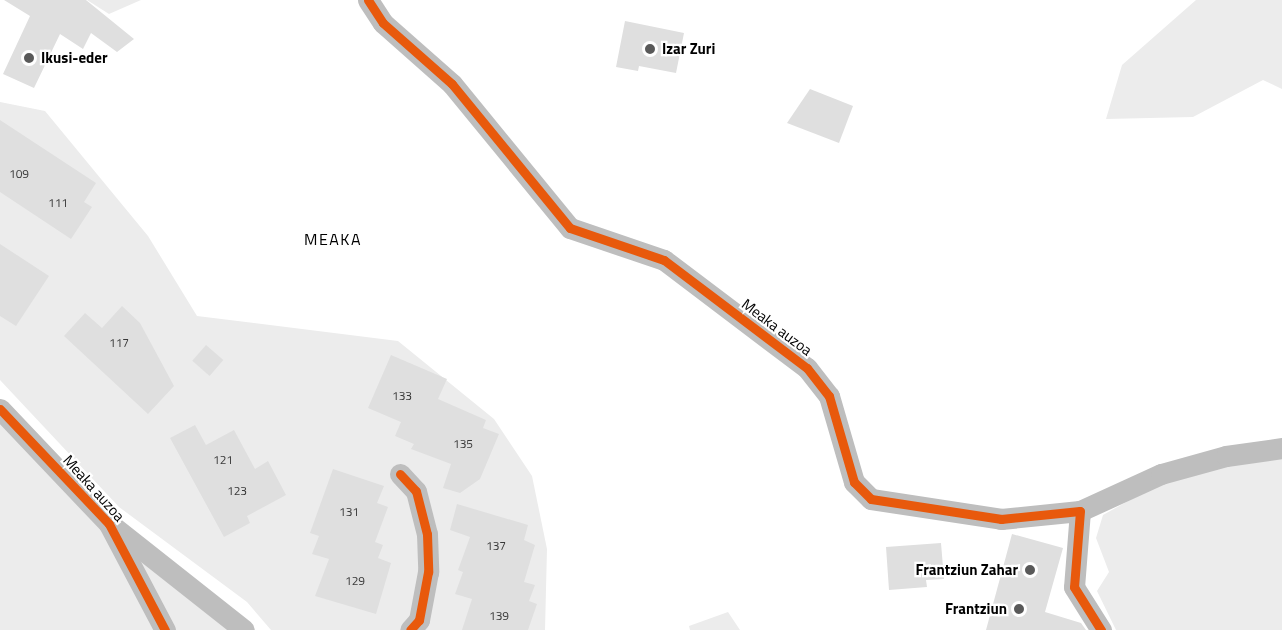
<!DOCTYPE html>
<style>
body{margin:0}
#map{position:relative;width:1282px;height:630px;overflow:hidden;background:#fff;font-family:"Titillium Web",sans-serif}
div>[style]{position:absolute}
.green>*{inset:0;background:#ececec}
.building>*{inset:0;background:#dfdfdf;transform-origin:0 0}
.street>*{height:21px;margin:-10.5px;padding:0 10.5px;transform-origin:10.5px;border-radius:10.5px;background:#bebebe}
.cycleway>*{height:9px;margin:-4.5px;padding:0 4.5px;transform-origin:4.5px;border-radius:4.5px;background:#e8590c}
.dots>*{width:16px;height:16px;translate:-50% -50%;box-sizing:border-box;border:3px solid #fff;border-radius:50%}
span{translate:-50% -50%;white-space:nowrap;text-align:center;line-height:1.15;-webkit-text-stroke:4.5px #fff;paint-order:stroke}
.number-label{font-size:12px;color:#383838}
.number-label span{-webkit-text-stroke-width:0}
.poi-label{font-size:15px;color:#000;font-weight:700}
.left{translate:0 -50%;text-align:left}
.right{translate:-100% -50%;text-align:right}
.street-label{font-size:15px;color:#000}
.neighbourhood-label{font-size:16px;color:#000;letter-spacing:1.5px}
</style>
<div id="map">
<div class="green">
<i style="clip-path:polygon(87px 0,141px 0,109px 14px)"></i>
<i style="clip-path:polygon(1196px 0,1282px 0,1282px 89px,1263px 80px,1193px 117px,1106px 119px,1122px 65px)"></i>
<i style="clip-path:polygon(0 102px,45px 111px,148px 236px,197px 316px,398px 341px,494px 419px,532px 476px,547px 549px,545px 630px,271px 630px,247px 602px,119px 507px,0 380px)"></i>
<i style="clip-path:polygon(0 409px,109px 524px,244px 630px,0 630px)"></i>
<i style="clip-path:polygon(1282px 457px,1282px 630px,1116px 630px,1097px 591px,1109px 572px,1096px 538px,1103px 515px,1164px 481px,1229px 461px)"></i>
<i style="clip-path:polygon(728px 612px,740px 630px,690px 630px,689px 626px)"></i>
</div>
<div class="building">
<i style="clip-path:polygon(4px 0,86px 0,134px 39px,117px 52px,91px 33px,83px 49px,60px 34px,34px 88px,3px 74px,30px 16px)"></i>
<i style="clip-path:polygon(625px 21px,684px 33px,676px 73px,639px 66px,638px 71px,616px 67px)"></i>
<i style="clip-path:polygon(810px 89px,853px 106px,839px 143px,787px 123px)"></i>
<i style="clip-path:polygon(0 120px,96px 183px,84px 202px,92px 207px,71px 239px,0 192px)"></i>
<i style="clip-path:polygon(0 244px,49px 276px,16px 326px,0 316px)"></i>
<i style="clip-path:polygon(122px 306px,140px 323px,174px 386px,148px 414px,64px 336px,85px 313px,102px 328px)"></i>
<i style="left:206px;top:345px;width:23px;height:21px;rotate:41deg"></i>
<i style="clip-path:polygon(391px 355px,447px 379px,438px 399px,486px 420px,483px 428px,499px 434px,480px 479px,460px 493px,443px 488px,451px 464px,411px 449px,414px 444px,395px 436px,401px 422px,368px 408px)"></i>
<i style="clip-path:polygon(195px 425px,206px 445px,234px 430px,255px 469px,268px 461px,286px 495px,247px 516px,250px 523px,224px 537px,170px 438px)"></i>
<i style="clip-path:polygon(333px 469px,384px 486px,377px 503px,388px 507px,375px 542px,383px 545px,378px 558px,391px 563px,376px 614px,315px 596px,329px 559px,312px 554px,319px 536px,310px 533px)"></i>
<i style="clip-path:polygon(457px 504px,528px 525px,524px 540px,535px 545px,524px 582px,535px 585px,529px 601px,537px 604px,528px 630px,462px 630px,472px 599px,455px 594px,463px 572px,458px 570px,470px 537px,450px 530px)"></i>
<i style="clip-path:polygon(1012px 534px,1063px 548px,1045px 612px,1081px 623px,1086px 630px,986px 630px)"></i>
<i style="clip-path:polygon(941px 543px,944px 579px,926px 580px,927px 587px,889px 590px,886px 547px)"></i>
</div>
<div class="street">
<i style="left:368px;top:0;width:27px;rotate:57deg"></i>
<i style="left:383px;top:23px;width:92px;rotate:41.5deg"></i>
<i style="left:452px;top:84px;width:186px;rotate:50.7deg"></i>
<i style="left:570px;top:228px;width:99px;rotate:18.8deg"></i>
<i style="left:664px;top:260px;width:179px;rotate:37.1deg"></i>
<i style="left:807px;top:368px;width:36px;rotate:52deg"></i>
<i style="left:829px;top:396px;width:90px;rotate:73.8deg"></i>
<i style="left:854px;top:482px;width:24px;rotate:45deg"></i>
<i style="left:871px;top:499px;width:132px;rotate:8.7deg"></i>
<i style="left:1001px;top:519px;width:79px;rotate:-5.8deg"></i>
<i style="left:1080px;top:511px;width:76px;rotate:94.5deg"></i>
<i style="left:1074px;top:587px;width:51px;rotate:57.9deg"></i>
<i style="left:0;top:409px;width:158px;rotate:46.5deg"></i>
<i style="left:109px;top:524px;width:120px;rotate:62.2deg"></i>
<i style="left:400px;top:474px;width:23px;rotate:47deg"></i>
<i style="left:416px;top:491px;width:44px;rotate:75.7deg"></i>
<i style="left:427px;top:534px;width:38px;rotate:88deg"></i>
<i style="left:428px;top:572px;width:49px;rotate:100.6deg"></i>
<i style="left:419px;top:620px;width:13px;rotate:132deg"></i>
<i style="left:1080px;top:511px;width:89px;rotate:-24.6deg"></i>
<i style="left:1161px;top:474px;width:67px;rotate:-15.5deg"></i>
<i style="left:1226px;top:456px;width:57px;rotate:-8.1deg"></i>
<i style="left:115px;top:528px;width:164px;rotate:38.3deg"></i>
</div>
<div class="cycleway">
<i style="left:368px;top:0;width:27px;rotate:57deg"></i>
<i style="left:383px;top:23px;width:92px;rotate:41.5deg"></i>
<i style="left:452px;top:84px;width:186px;rotate:50.7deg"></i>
<i style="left:570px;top:228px;width:99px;rotate:18.8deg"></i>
<i style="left:664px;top:260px;width:179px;rotate:37.1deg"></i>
<i style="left:807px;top:368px;width:36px;rotate:52deg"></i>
<i style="left:829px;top:396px;width:90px;rotate:73.8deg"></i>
<i style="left:854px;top:482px;width:24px;rotate:45deg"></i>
<i style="left:871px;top:499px;width:132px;rotate:8.7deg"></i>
<i style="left:1001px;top:519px;width:79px;rotate:-5.8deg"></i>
<i style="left:1080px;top:511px;width:76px;rotate:94.5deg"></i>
<i style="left:1074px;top:587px;width:51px;rotate:57.9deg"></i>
<i style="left:0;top:409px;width:158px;rotate:46.5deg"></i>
<i style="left:109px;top:524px;width:120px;rotate:62.2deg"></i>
<i style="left:400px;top:474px;width:23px;rotate:47deg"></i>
<i style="left:416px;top:491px;width:44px;rotate:75.7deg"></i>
<i style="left:427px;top:534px;width:38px;rotate:88deg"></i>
<i style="left:428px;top:572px;width:49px;rotate:100.6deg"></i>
<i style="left:419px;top:620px;width:13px;rotate:132deg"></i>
</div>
<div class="dots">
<i style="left:650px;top:49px;background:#595959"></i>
<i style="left:29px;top:58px;background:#595959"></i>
<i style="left:1030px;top:570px;background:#595959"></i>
<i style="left:1019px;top:609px;background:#595959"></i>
</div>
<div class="number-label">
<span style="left:19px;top:174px">109</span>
<span style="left:58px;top:203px">111</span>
<span style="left:119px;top:343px">117</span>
<span style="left:402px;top:396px">133</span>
<span style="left:463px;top:444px">135</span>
<span style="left:223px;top:460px">121</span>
<span style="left:237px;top:491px">123</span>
<span style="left:349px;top:512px">131</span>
<span style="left:496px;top:546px">137</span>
<span style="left:355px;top:581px">129</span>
<span style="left:499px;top:616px">139</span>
</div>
<div class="poi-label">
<span class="left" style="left:662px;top:49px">Izar Zuri</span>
<span class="left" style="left:41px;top:58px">Ikusi-eder</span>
<span class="right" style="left:1018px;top:570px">Frantziun Zahar</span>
<span class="right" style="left:1007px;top:609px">Frantziun</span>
</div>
<div class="street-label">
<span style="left:777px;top:327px;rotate:37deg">Meaka auzoa</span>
<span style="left:94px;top:488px;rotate:48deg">Meaka auzoa</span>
</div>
<div class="neighbourhood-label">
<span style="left:333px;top:239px">MEAKA</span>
</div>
</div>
